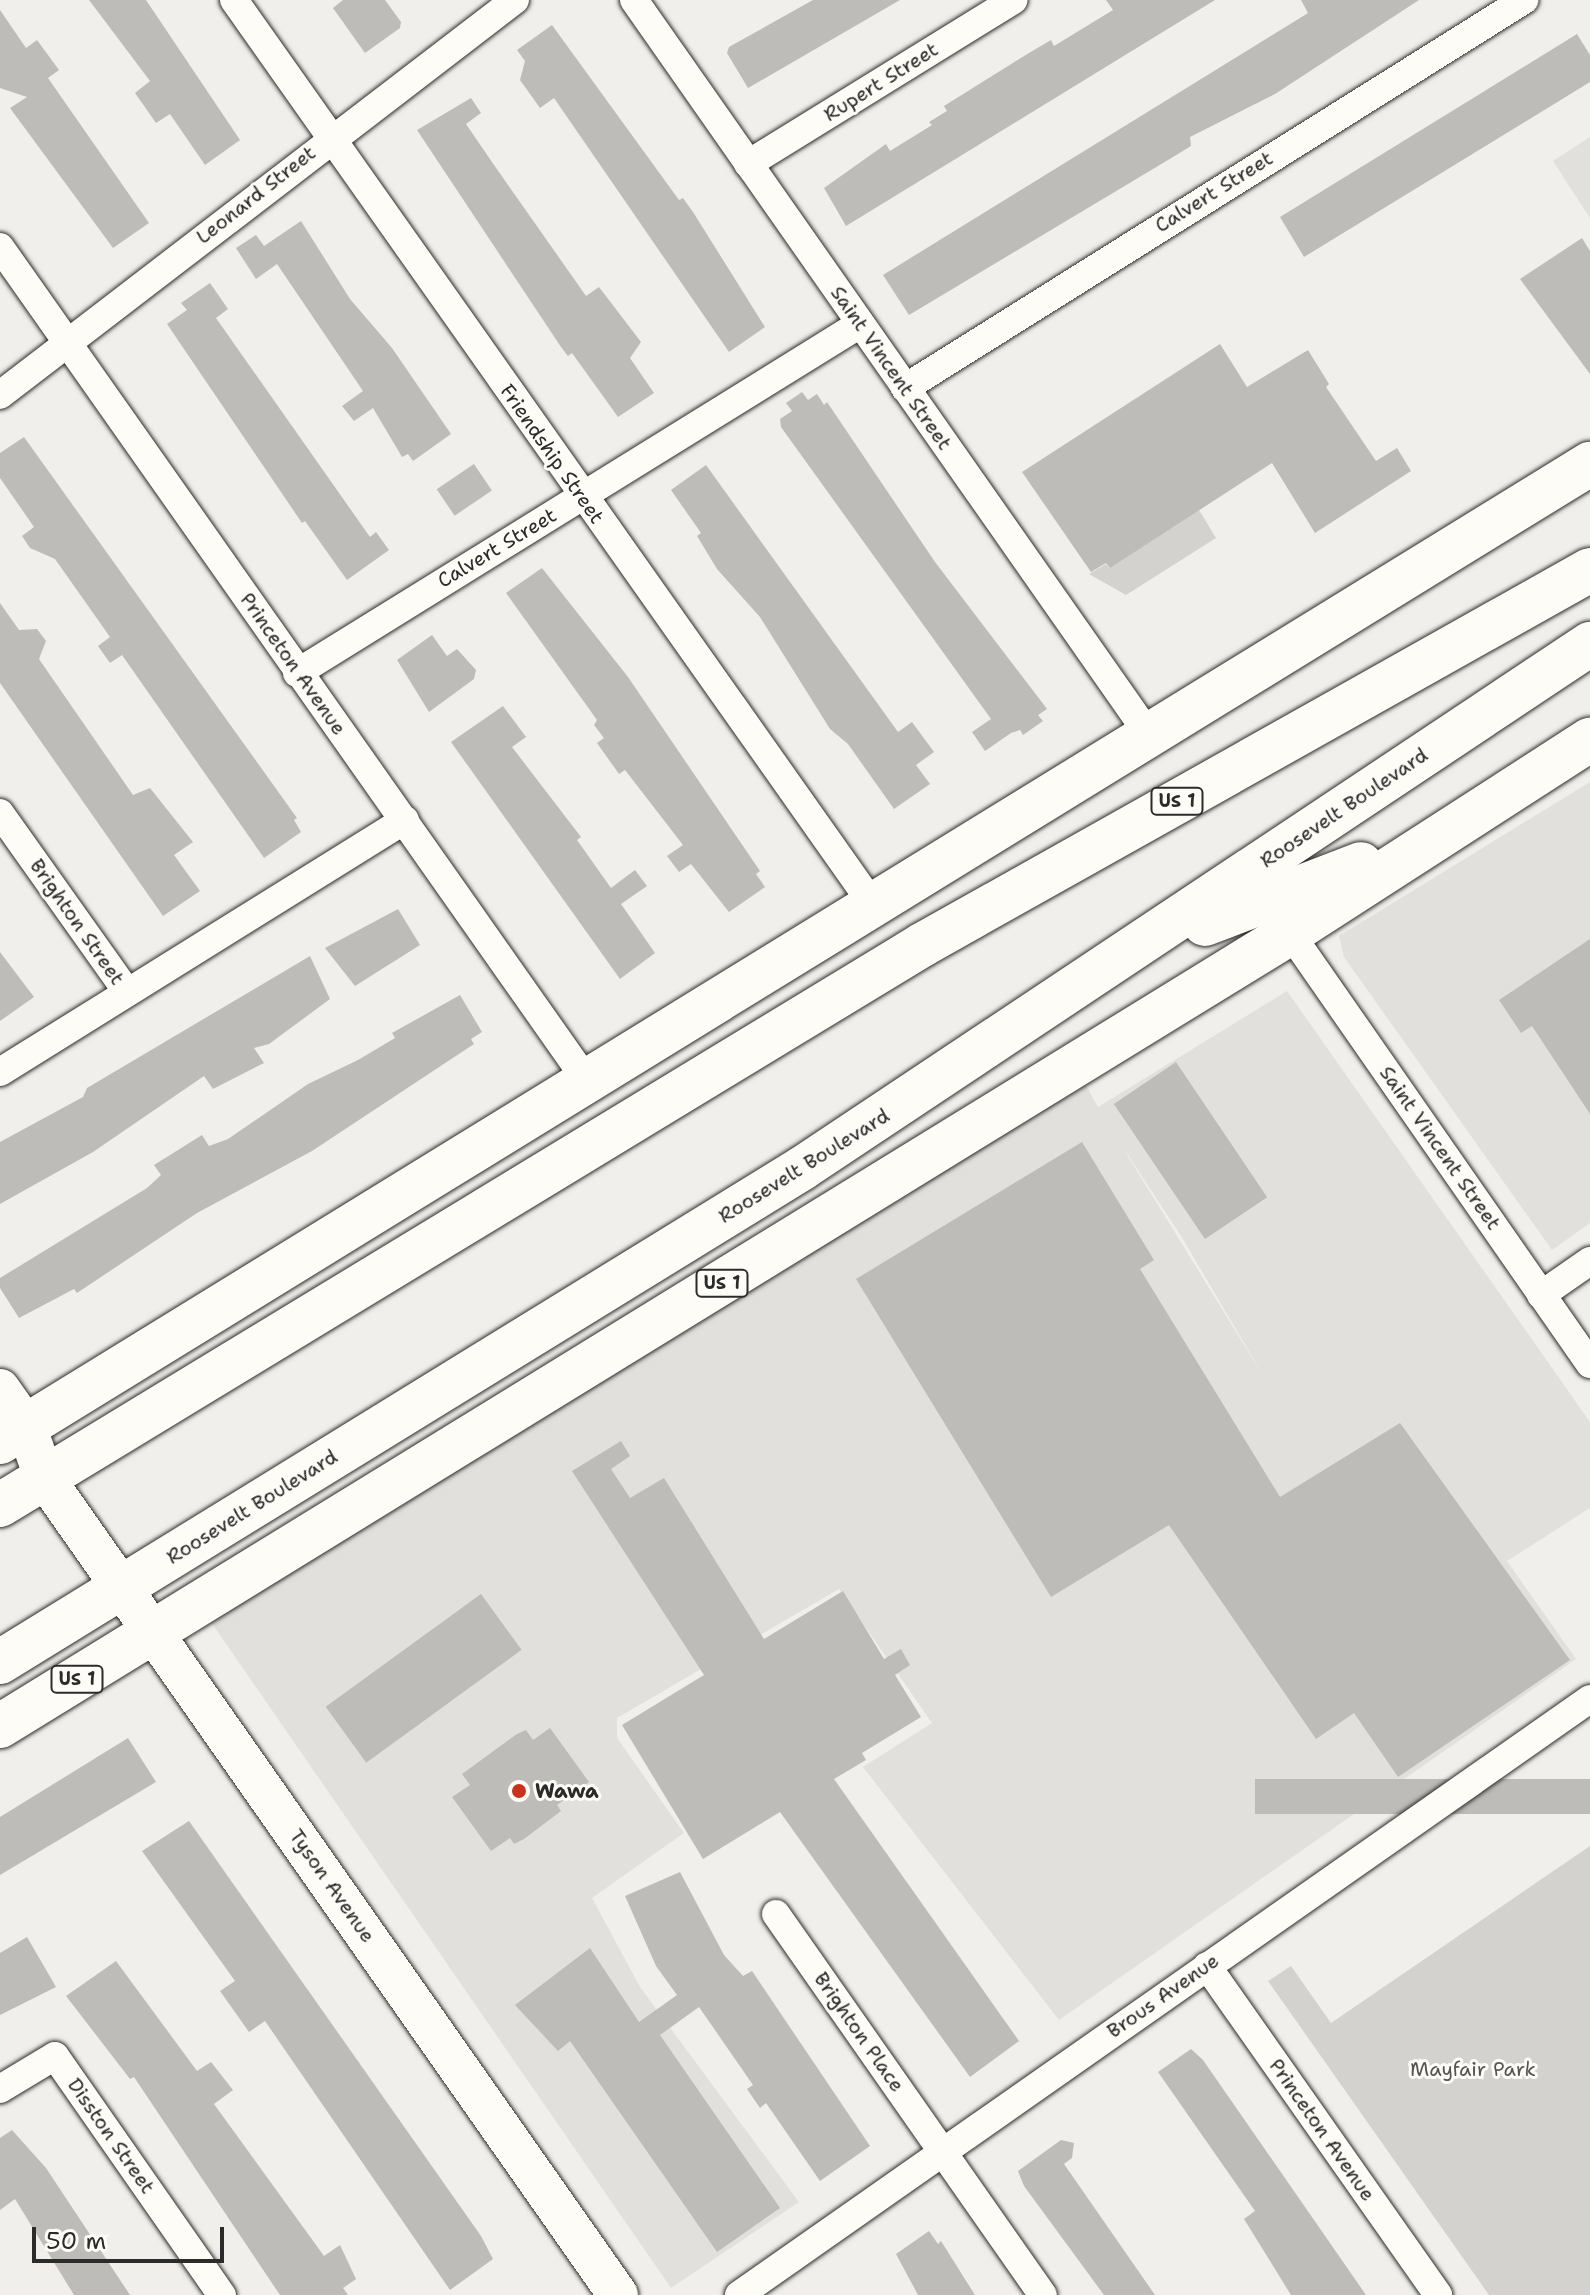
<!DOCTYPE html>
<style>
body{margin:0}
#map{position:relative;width:1590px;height:2295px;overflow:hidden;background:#f0efeb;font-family:"Shantell Sans",sans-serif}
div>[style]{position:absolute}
.built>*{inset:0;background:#e1e0dc}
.green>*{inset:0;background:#d3d2cf}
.building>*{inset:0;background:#bdbcb8;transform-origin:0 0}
.roads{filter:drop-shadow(0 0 2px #2b2b2b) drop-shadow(0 0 2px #2b2b2b)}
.street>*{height:28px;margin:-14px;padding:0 14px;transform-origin:14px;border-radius:14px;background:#fdfcf7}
.secondary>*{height:40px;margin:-20px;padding:0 20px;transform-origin:20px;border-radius:20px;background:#fdfcf7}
.highway>*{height:44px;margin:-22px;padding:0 22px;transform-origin:22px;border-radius:22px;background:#fdfcf7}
.dots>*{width:22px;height:22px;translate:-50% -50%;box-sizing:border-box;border:4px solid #fdfcf7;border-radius:50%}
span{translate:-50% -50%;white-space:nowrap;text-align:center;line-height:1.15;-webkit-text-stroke:6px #fdfcf7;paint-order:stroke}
.shield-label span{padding:2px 6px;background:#fdfcf7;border:2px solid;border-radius:6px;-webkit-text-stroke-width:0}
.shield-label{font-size:18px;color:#2b2b2b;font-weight:700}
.street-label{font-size:20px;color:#2b2b2b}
.poi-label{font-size:20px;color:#2b2b2b;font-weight:700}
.left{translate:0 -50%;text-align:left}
.park-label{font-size:20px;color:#555554}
.scale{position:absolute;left:32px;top:2227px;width:192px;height:36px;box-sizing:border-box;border:4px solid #2b2b2b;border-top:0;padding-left:10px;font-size:24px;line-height:28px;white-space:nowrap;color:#2b2b2b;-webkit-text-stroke:6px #fdfcf7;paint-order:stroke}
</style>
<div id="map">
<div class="built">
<i style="clip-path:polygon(1590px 137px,1590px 218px,1553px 161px)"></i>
<i style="clip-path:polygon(1590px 782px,1590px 1223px,1552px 1250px,1344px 957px,1339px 936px)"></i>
<i style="clip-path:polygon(evenodd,1287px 991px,1590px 1422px,1590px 1508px,1507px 1561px,1576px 1659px,1059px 2020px,863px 1767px,932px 1723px,839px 1589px,617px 1718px,617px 1738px,684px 1833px,592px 1898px,640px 1987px,799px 2202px,671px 2288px,211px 1622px,1084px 1082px,1098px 1107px,1287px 991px,1126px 1152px,1181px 1236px,1267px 1382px,1126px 1153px,1126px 1152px)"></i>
</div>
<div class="green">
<i style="clip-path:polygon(1199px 510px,1216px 538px,1126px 595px,1089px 574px,1106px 564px,1109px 568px)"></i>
<i style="clip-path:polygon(1590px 1846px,1590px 2295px,1489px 2295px,1268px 1981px,1291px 1966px,1331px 2023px)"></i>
</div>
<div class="building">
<i style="clip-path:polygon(89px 0,146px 0,240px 140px,205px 165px,170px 114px,156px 123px,135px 93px,150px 81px)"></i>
<i style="clip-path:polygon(343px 0,385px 0,401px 22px,400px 28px,365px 53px,333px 8px)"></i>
<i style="clip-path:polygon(813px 0,900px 0,748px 88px,727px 53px,729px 47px)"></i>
<i style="clip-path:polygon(1106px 0,1215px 0,846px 226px,824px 188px,886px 144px,890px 151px,932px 125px,929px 122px,947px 111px,944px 106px,1029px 53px,1051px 40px,1054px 46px,1113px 10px)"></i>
<i style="clip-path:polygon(1301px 0,1419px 0,1275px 94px,1190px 137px,1191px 146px,1178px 154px,909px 315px,883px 275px,1308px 13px)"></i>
<i style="clip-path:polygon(0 10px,26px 48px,37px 40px,59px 70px,48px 78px,149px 223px,113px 248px,10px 108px,27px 97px,0 88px)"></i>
<i style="clip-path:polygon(552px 25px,679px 200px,683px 198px,693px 212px,765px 327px,729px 352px,554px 98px,540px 108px,520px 80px,525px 61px,517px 50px)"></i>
<i style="clip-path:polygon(1577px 34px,1590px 55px,1590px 82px,1304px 257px,1280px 217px)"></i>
<i style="clip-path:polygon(471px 98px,481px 113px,466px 124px,494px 165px,586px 296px,599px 287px,641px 342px,630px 358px,654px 393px,618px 417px,572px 353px,568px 356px,561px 347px,417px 130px)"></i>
<i style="clip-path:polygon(301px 221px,350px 299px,392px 348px,451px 434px,413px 461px,408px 454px,402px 457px,373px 408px,354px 421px,342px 406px,363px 391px,277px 264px,256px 279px,236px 248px,256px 235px,264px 246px)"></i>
<i style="clip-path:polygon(1582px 238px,1590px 251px,1590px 374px,1520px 279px)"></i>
<i style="clip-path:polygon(210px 283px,228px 309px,216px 318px,370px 537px,376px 532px,389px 550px,347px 580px,305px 521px,302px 523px,167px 324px,187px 310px,181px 303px)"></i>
<i style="clip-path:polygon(1220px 344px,1247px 387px,1308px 350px,1329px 384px,1326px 387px,1376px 461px,1397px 448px,1411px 471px,1315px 533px,1272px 463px,1110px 568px,1106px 563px,1091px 572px,1022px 472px)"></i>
<i style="clip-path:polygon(802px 392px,808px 400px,817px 394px,824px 405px,827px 402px,935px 562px,1047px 709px,1038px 715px,1043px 721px,1023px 735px,1020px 730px,1011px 733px,985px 751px,972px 732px,991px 719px,781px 427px,780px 419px,792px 411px,786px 403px)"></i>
<i style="clip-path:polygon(24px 437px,297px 818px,294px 820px,301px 832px,264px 858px,122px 655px,110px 663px,98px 646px,110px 637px,55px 559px,30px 548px,22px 536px,34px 527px,0 478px,0 453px)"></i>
<i style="left:474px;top:464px;width:32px;height:45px;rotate:56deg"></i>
<i style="clip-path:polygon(706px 465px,898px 732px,912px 722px,934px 752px,916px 765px,930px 784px,894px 809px,848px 744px,830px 729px,760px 617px,717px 569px,697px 536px,701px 533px,671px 490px)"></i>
<i style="clip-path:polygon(542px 568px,628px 677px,760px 871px,756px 874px,765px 887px,729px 912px,691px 864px,679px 872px,667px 856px,683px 845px,625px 770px,619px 774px,597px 743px,604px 738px,594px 725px,597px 720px,506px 593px)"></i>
<i style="clip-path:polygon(0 603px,19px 630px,37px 629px,46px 641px,39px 659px,133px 795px,150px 788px,193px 842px,174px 855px,200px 891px,163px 916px,0 683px)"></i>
<i style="clip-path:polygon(432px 635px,447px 656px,457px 649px,476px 670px,474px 679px,429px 712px,397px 660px)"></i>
<i style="clip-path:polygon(503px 706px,526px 737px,512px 747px,581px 837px,577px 840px,611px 888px,635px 870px,647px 886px,621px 904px,655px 953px,620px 979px,451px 742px)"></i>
<i style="clip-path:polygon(398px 909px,420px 945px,355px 986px,325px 948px)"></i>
<i style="clip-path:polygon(1590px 939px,1590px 1114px,1532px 1026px,1521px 1033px,1499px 1000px)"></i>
<i style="clip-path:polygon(0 952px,34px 997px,0 1021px)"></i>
<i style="clip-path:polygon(310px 956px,330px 999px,269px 1044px,254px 1048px,264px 1063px,213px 1089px,204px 1076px,93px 1152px,0 1204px,0 1142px,83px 1097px,87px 1088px)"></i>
<i style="clip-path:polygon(460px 995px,482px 1032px,471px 1039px,474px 1044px,312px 1151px,197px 1213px,77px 1293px,74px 1289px,19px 1318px,0 1288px,0 1278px,147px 1188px,161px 1175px,154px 1165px,202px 1135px,209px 1146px,228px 1139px,308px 1084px,358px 1060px,395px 1038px,392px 1033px)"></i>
<i style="left:1176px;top:1062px;width:163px;height:75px;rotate:56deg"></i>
<i style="clip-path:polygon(1082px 1142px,1154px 1260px,1140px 1269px,1280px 1497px,1400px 1423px,1570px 1660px,1398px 1777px,1354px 1713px,1316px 1739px,1169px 1525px,1051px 1597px,856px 1279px)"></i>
<i style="clip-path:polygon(621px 1441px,630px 1456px,611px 1469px,630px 1498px,664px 1478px,764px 1639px,843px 1591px,884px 1659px,901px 1649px,910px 1665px,895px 1675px,921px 1717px,862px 1753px,866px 1760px,834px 1779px,1019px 2041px,970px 2077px,780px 1812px,703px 1859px,622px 1725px,704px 1675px,572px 1471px)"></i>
<i style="left:481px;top:1594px;width:69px;height:192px;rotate:54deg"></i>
<i style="clip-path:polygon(550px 1728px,589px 1782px,557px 1805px,561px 1811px,524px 1839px,514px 1844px,510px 1838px,491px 1851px,452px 1797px,470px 1785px,462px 1774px,517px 1734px,526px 1730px,533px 1740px)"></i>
<i style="clip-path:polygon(128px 1738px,156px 1782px,0 1875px,0 1817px)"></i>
<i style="left:1590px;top:1779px;width:35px;height:335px;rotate:90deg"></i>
<i style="clip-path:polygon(189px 1821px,481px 2236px,493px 2259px,450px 2290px,265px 2021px,249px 2032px,220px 1991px,235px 1981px,142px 1851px)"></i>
<i style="clip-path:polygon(680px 1872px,724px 1955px,743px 1976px,752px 1971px,870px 2146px,820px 2181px,766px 2103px,760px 2108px,747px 2089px,753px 2085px,699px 2007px,660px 2035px,780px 2208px,717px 2252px,570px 2041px,558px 2051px,515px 2005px,590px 1948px,639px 2022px,677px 1995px,656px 1966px,625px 1896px)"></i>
<i style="clip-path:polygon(27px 1937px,56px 1987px,0 2015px,0 1953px)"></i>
<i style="clip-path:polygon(116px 1961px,197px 2071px,211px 2062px,233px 2090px,214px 2104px,324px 2256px,340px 2245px,356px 2279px,343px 2288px,348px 2295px,280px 2295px,134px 2077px,130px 2079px,66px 1996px)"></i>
<i style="clip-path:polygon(1191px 2049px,1203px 2060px,1366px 2295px,1291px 2295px,1244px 2219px,1255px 2211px,1158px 2072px)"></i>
<i style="clip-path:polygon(12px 2130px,46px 2168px,130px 2295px,74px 2295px,15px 2199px,0 2210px,0 2138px)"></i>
<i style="clip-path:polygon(1061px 2140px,1074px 2143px,1072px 2158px,1064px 2164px,1155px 2295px,1104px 2295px,1024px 2186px,1018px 2171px)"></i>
<i style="clip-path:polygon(929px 2231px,938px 2244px,941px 2241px,975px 2295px,918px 2295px,896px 2254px)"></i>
</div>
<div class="roads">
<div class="street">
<i style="left:234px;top:0;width:1108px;rotate:54.77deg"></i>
<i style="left:634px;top:0;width:897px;rotate:54.98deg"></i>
<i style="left:748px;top:164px;width:312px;rotate:-31.7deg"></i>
<i style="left:0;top:247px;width:1020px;rotate:54.86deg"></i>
<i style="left:905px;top:388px;width:731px;rotate:-32.08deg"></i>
<i style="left:0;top:395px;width:649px;rotate:-37.49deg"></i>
<i style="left:297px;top:673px;width:662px;rotate:-31.79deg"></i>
<i style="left:0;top:813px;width:219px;rotate:54.6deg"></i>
<i style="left:1290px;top:933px;width:525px;rotate:55.16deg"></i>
<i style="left:0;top:1072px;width:477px;rotate:-31.9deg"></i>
<i style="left:1541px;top:1295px;width:60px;rotate:-34.8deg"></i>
<i style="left:776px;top:1914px;width:465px;rotate:55deg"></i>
<i style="left:1207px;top:1966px;width:402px;rotate:54.9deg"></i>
<i style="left:0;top:2089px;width:64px;rotate:-31deg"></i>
<i style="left:55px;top:2056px;width:292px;rotate:55.1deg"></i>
<i style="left:739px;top:2295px;width:1039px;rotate:-35.01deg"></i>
</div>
<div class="secondary">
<i style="left:0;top:1389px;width:45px;rotate:54.9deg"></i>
<i style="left:26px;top:1426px;width:54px;rotate:70.6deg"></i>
<i style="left:44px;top:1477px;width:999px;rotate:54.94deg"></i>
</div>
<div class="highway">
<i style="left:1205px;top:924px;width:167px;rotate:-21deg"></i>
<i style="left:0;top:1442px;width:1867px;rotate:-31.6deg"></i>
<i style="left:0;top:1505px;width:1079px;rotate:-31.27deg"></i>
<i style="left:922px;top:945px;width:766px;rotate:-29.31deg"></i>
<i style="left:0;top:1662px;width:941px;rotate:-31.61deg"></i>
<i style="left:801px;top:1169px;width:948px;rotate:-33.64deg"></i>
<i style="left:0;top:1726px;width:1514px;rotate:-31.58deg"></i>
<i style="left:1290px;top:933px;width:357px;rotate:-32.8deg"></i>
</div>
</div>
<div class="dots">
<i style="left:519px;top:1791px;background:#c8321e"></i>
</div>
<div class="shield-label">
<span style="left:1177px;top:801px">US 1</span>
<span style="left:722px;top:1283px">US 1</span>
<span style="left:77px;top:1679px">US 1</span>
</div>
<div class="street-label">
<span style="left:881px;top:82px;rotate:-32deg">Rupert Street</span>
<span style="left:1214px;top:192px;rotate:-32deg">Calvert Street</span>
<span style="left:256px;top:195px;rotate:-38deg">Leonard Street</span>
<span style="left:891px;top:368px;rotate:55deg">Saint Vincent Street</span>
<span style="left:552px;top:454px;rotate:55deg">Friendship Street</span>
<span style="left:497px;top:548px;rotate:-31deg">Calvert Street</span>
<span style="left:293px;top:664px;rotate:55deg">Princeton Avenue</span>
<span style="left:1344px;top:808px;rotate:-34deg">Roosevelt Boulevard</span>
<span style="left:77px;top:922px;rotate:55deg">Brighton Street</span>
<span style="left:1440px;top:1148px;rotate:55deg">Saint Vincent Street</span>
<span style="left:804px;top:1166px;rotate:-32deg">Roosevelt Boulevard</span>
<span style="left:252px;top:1507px;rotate:-32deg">Roosevelt Boulevard</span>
<span style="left:332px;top:1886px;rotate:55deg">Tyson Avenue</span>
<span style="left:1163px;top:1996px;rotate:-35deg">Brous Avenue</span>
<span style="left:859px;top:2032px;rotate:55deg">Brighton Place</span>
<span style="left:1322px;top:2130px;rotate:55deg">Princeton Avenue</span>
<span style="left:111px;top:2136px;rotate:55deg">Disston Street</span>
</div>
<div class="poi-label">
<span class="left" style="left:535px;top:1791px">Wawa</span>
</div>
<div class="park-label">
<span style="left:1473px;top:2069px">Mayfair Park</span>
</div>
<div class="scale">50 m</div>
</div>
